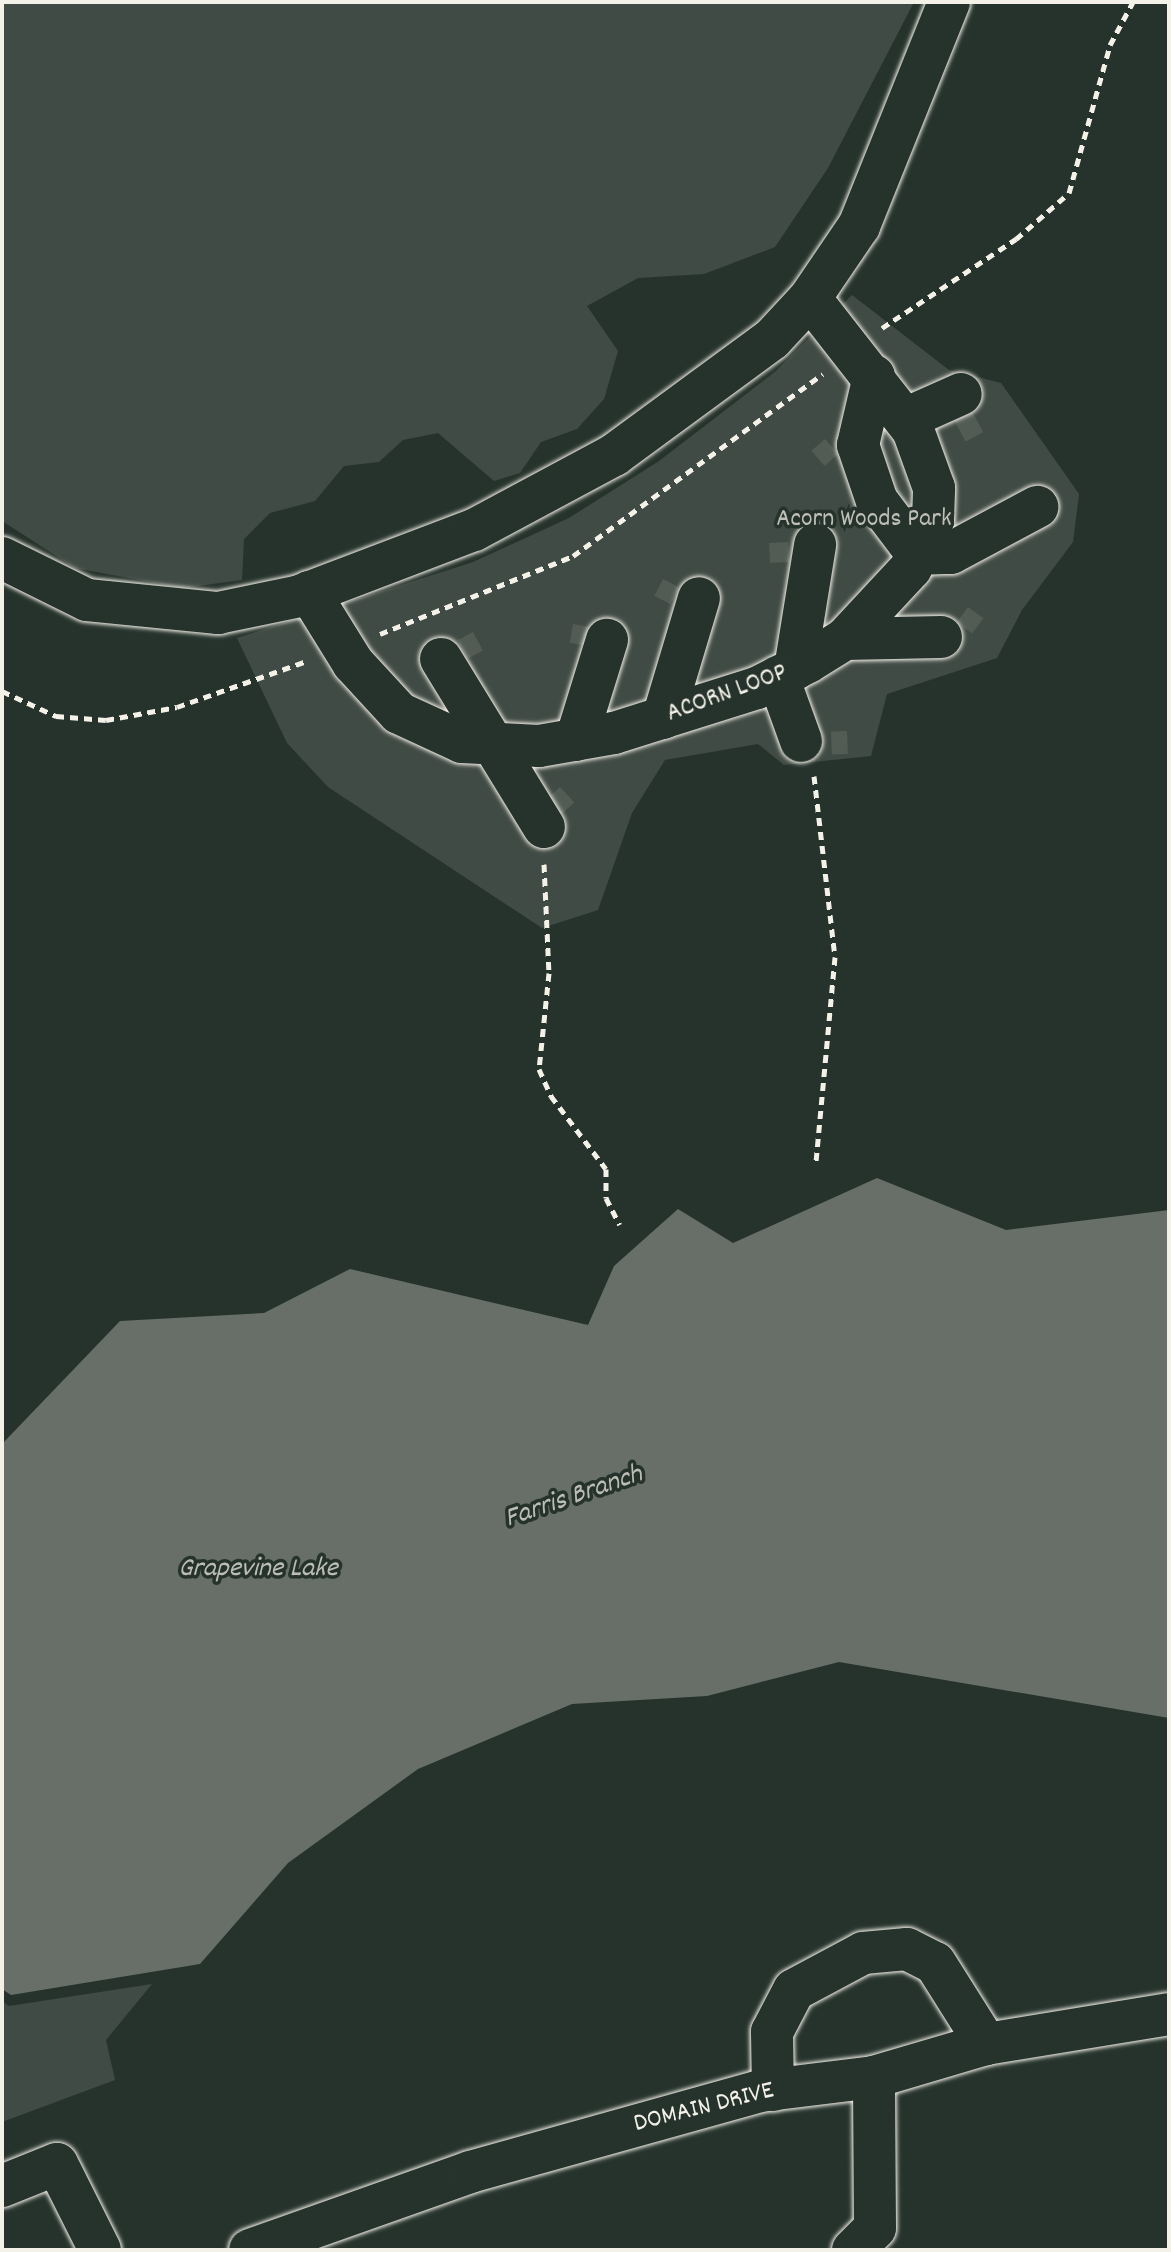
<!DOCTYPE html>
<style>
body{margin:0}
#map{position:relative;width:1171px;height:2252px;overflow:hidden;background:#26332d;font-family:Dekko,sans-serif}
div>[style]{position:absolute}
.green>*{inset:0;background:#414b45}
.water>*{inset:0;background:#676f68}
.building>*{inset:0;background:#525c55;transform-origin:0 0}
.path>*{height:5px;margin-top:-2.5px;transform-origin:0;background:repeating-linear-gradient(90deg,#f4f1e8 0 8px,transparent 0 14px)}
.roads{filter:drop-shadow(0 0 2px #f4f1e8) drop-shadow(0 0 2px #f4f1e8)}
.minor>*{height:42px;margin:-21px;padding:0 21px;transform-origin:21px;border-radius:21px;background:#26332d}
span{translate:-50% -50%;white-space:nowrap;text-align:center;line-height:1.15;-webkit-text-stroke:7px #26332d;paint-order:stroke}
.park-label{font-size:26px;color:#bebfb7}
.street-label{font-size:26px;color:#f4f1e8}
.water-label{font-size:28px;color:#bcbdb5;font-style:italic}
.frame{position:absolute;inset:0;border:4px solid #f4f1e8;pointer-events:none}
</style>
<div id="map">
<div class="green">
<i style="clip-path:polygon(2px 2px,914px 2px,828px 168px,775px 247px,704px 274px,638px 278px,587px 306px,618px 351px,604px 399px,577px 429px,541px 442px,520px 473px,494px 481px,438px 433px,403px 440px,379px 462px,344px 466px,315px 501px,270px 513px,244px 539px,242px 580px,183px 588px,75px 568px,2px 521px)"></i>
<i style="clip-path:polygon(852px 295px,949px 370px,1001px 383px,1079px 494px,1073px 542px,1022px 610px,997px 658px,887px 694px,871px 756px,784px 765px,758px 744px,665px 760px,632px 813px,598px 910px,542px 928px,328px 787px,287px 743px,237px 638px,473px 562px,569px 518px,659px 461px,776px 371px)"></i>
<i style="clip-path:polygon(152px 1984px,106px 2040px,115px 2080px,2px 2122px,2px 2001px,9px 2006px)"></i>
</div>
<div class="water">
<i style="clip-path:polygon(877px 1178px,1006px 1230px,1169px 1210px,1169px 1718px,839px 1662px,707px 1696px,572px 1704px,418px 1769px,288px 1863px,200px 1964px,11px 1995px,2px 1989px,2px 1444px,120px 1321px,264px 1313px,350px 1269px,588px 1325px,614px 1266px,678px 1209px,733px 1243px)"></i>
</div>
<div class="building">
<i style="left:972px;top:411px;width:24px;height:20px;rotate:62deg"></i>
<i style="left:825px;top:439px;width:20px;height:18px;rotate:49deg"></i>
<i style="left:788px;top:542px;width:20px;height:19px;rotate:87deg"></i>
<i style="left:663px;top:579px;width:18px;height:19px;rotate:27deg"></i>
<i style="left:968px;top:607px;width:19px;height:19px;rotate:36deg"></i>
<i style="left:573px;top:624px;width:17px;height:19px;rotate:10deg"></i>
<i style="left:473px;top:632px;width:21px;height:17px;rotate:62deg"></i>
<i style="left:847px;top:731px;width:23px;height:16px;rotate:88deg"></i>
<i style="left:560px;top:787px;width:21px;height:17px;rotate:47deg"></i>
</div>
<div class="path">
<i style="left:882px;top:328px;width:161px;rotate:-33.6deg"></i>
<i style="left:1016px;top:239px;width:70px;rotate:-41deg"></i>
<i style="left:1069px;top:193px;width:154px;rotate:-74.5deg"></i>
<i style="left:1110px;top:45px;width:49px;rotate:-61.9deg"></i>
<i style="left:380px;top:634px;width:208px;rotate:-22deg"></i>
<i style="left:573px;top:556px;width:309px;rotate:-36.1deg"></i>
<i style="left:2px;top:691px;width:60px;rotate:24.8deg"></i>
<i style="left:56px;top:716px;width:50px;rotate:4.6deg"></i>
<i style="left:106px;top:720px;width:72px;rotate:-10.4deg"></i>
<i style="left:177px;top:707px;width:138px;rotate:-19.5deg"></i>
<i style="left:814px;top:776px;width:182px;rotate:83.4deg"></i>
<i style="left:835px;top:957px;width:205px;rotate:95.3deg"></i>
<i style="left:544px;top:864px;width:109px;rotate:87.4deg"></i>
<i style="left:549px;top:973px;width:97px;rotate:95.9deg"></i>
<i style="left:539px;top:1069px;width:30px;rotate:66deg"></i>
<i style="left:551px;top:1096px;width:91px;rotate:53deg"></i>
<i style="left:606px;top:1169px;width:29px;rotate:90deg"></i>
<i style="left:606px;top:1198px;width:30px;rotate:63deg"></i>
</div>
<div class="roads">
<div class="minor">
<i style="left:874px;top:376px;width:71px;rotate:103.1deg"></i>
<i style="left:858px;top:445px;width:59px;rotate:71.3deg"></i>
<i style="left:877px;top:501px;width:66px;rotate:53deg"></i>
<i style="left:917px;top:554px;width:34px;rotate:-2deg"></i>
<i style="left:951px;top:553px;width:98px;rotate:-28.1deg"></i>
<i style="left:905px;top:419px;width:61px;rotate:-24.1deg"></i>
<i style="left:2px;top:558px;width:95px;rotate:26.3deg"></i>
<i style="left:87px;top:600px;width:132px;rotate:5.7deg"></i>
<i style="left:218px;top:613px;width:84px;rotate:-11.7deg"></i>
<i style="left:300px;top:596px;width:186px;rotate:-20.8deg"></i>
<i style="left:474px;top:530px;width:159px;rotate:-28.2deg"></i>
<i style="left:614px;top:455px;width:196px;rotate:-36.3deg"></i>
<i style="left:772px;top:339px;width:56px;rotate:-47.2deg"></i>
<i style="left:810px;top:298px;width:87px;rotate:-55.8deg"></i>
<i style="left:859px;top:226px;width:241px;rotate:-68.1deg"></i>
<i style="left:309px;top:592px;width:84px;rotate:58.2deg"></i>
<i style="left:353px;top:663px;width:68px;rotate:47.4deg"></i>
<i style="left:399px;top:713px;width:69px;rotate:24.7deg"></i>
<i style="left:462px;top:742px;width:77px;rotate:3deg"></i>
<i style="left:539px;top:746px;width:76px;rotate:-9.8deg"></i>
<i style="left:614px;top:733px;width:150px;rotate:-17.5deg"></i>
<i style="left:757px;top:688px;width:57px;rotate:-27deg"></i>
<i style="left:808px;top:662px;width:44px;rotate:-31.9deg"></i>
<i style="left:845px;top:639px;width:97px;rotate:-47.1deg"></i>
<i style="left:911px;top:568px;width:53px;rotate:-65.4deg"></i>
<i style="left:933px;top:520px;width:32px;rotate:-88deg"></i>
<i style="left:934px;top:488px;width:62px;rotate:-109.9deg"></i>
<i style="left:913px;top:430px;width:167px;rotate:-128deg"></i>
<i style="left:845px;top:639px;width:96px;rotate:-1.2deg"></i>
<i style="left:441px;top:659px;width:197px;rotate:58.5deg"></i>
<i style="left:795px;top:669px;width:126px;rotate:-80.8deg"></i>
<i style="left:778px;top:677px;width:68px;rotate:70.2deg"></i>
<i style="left:663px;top:718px;width:125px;rotate:-73.3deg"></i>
<i style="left:576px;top:740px;width:105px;rotate:-72.8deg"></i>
<i style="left:773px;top:2090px;width:58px;rotate:-91deg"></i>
<i style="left:772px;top:2032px;width:47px;rotate:-62.4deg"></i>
<i style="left:794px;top:1990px;width:78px;rotate:-28.2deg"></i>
<i style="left:863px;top:1953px;width:44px;rotate:-5.2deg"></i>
<i style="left:907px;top:1949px;width:31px;rotate:27deg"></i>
<i style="left:935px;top:1963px;width:96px;rotate:57.8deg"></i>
<i style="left:2px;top:2186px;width:59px;rotate:-21.8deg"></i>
<i style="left:57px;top:2164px;width:96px;rotate:63.4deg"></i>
<i style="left:250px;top:2250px;width:233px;rotate:-19.5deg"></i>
<i style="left:470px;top:2172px;width:301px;rotate:-15.6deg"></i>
<i style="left:760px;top:2091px;width:115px;rotate:-7deg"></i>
<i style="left:874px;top:2077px;width:117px;rotate:-16.4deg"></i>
<i style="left:986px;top:2044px;width:185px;rotate:-9.3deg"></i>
<i style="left:853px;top:2250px;width:31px;rotate:-45deg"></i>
<i style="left:875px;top:2228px;width:151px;rotate:-90.4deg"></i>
</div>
</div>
<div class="park-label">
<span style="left:864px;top:520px">Acorn Woods Park</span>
</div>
<div class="street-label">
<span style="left:727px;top:694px;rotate:-20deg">ACORN LOOP</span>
<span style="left:704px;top:2108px;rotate:-14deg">DOMAIN DRIVE</span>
</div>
<div class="water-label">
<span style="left:574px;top:1498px;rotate:-19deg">Farris Branch</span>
<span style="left:258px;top:1570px">Grapevine Lake</span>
</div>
<div class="frame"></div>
</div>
